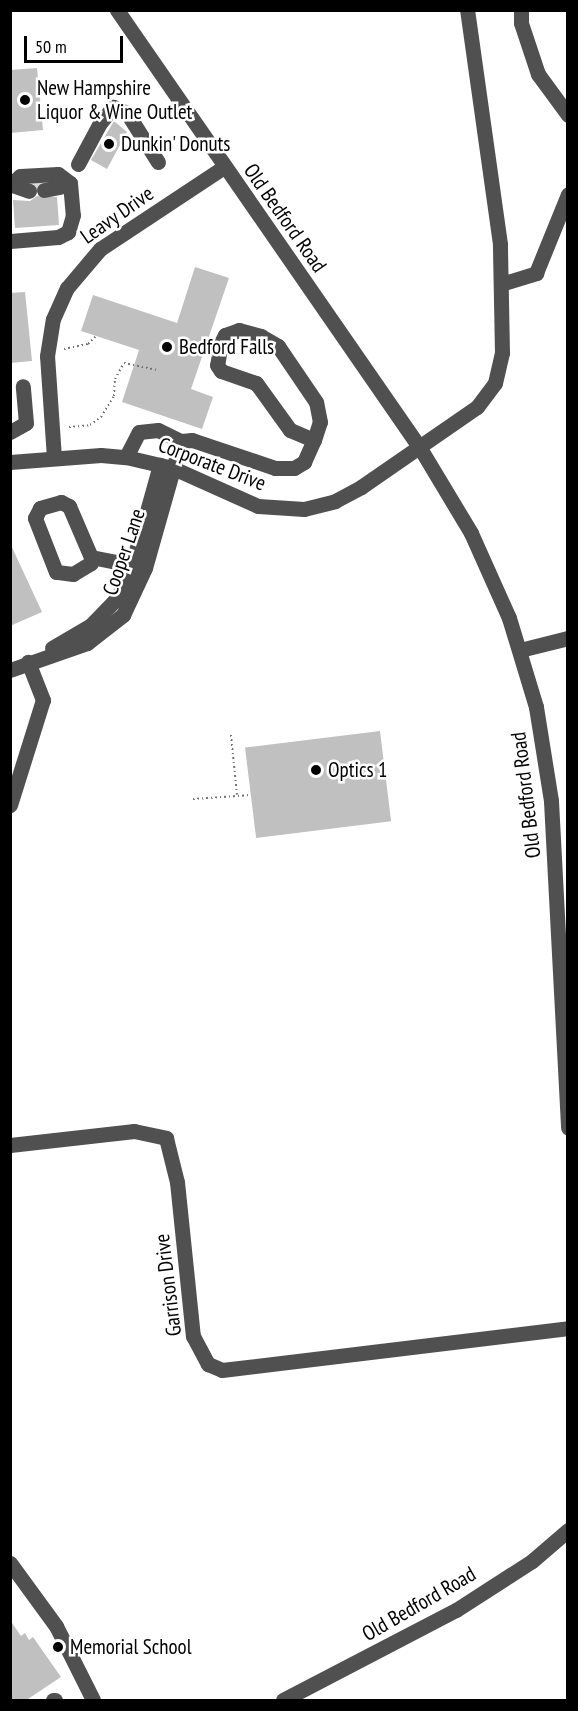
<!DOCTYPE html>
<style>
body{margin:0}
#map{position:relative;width:578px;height:1711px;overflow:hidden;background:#fff;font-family:"PT Sans Narrow",sans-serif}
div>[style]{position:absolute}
.building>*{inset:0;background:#c0c0c0;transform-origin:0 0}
.minor-tunnel>*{height:15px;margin-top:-7.5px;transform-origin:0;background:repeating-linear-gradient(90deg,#d9d9d9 0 15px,transparent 0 23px)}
.path>*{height:2px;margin-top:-1px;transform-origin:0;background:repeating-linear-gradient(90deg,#727272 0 1.5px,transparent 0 4.5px)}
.minor>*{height:15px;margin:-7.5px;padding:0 7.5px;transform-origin:7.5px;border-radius:7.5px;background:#505050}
.dots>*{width:16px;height:16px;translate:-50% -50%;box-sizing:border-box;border:3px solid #fff;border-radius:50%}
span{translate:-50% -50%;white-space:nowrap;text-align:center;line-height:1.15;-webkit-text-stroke:5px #fff;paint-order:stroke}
.poi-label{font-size:21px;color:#000}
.left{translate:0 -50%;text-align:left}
.street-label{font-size:21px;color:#000}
.frame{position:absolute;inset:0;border:12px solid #000;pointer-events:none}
.scale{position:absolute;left:24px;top:36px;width:99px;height:27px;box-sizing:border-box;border:3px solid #000;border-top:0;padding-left:8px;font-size:18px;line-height:21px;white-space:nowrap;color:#000;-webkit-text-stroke:4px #fff;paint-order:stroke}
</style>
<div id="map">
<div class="building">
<i style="clip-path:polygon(37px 68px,43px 130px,10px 133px,10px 70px)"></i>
<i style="clip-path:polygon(114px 121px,127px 132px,107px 169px,91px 160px)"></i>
<i style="clip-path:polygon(37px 196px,57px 197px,59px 225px,15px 228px,13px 200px,30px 201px)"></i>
<i style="clip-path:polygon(195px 267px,229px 278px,191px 389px,213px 397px,202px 429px,122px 402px,139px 350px,81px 331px,93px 295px,177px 323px)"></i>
<i style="clip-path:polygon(25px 292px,32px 361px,10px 363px,10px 293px)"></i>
<i style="clip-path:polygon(10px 543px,42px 612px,10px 626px)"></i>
<i style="left:380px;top:731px;width:91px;height:136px;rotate:83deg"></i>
<i style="clip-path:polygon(10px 1620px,21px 1636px,25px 1633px,29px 1640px,33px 1637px,61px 1677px,25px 1701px,10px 1701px)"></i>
</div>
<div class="minor-tunnel">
<i style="left:29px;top:184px;width:14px;rotate:-8deg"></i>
</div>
<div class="path">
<i style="left:64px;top:349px;width:25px;rotate:-12deg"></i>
<i style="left:88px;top:344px;width:11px;rotate:-45deg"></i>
<i style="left:69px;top:427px;width:21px;rotate:-5deg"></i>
<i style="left:90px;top:425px;width:14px;rotate:-36deg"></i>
<i style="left:101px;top:417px;width:25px;rotate:-58deg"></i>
<i style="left:114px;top:396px;width:17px;rotate:-87deg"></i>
<i style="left:115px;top:379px;width:18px;rotate:-61deg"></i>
<i style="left:124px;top:363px;width:34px;rotate:12deg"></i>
<i style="left:231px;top:735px;width:60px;rotate:84.3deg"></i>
<i style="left:193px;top:799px;width:58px;rotate:-3.9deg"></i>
</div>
<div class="minor">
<i style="left:117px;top:10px;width:533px;rotate:55.33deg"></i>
<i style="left:420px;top:448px;width:99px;rotate:59deg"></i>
<i style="left:471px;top:533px;width:93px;rotate:65.9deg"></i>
<i style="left:509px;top:618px;width:93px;rotate:73.1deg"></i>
<i style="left:536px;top:707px;width:95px;rotate:80.9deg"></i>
<i style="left:551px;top:801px;width:327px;rotate:87deg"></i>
<i style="left:521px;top:10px;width:13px;rotate:90deg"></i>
<i style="left:521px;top:23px;width:54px;rotate:71.6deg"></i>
<i style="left:538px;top:74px;width:51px;rotate:53.8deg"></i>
<i style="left:78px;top:164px;width:47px;rotate:-61.8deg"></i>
<i style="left:100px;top:123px;width:21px;rotate:-51deg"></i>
<i style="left:113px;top:107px;width:15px;rotate:23deg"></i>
<i style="left:127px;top:113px;width:58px;rotate:57.7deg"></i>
<i style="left:10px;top:185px;width:13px;rotate:-42deg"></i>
<i style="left:20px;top:176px;width:38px;rotate:-3deg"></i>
<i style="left:58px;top:174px;width:15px;rotate:37deg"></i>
<i style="left:70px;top:183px;width:32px;rotate:85deg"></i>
<i style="left:73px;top:215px;width:18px;rotate:106deg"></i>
<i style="left:68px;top:232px;width:11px;rotate:153deg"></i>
<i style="left:58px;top:237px;width:48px;rotate:175.2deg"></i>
<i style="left:12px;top:185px;width:18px;rotate:19deg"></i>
<i style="left:44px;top:190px;width:16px;rotate:-11deg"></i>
<i style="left:501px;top:284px;width:37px;rotate:-17deg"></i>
<i style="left:536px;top:273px;width:85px;rotate:-67.9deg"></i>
<i style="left:10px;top:432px;width:18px;rotate:-29deg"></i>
<i style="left:26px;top:423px;width:37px;rotate:-95deg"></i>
<i style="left:126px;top:457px;width:28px;rotate:-63deg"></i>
<i style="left:139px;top:432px;width:19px;rotate:-6deg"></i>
<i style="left:158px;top:430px;width:25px;rotate:26deg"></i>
<i style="left:181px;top:441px;width:11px;rotate:-5deg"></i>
<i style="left:192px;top:440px;width:88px;rotate:18.6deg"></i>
<i style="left:275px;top:468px;width:19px"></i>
<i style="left:294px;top:468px;width:12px;rotate:-31deg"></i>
<i style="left:304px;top:462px;width:24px;rotate:-66deg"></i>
<i style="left:314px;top:440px;width:19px;rotate:-72deg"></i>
<i style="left:320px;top:422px;width:20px;rotate:-101deg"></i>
<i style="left:316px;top:402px;width:68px;rotate:-124.2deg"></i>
<i style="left:278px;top:346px;width:20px;rotate:-150deg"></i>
<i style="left:261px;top:336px;width:23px;rotate:-165deg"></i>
<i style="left:239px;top:330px;width:15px;rotate:160deg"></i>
<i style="left:225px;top:335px;width:9px;rotate:117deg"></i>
<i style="left:221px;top:343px;width:22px;rotate:100deg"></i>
<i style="left:217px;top:365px;width:7px;rotate:56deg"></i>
<i style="left:221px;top:371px;width:37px;rotate:19deg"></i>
<i style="left:256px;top:383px;width:58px;rotate:54.1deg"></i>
<i style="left:290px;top:430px;width:26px;rotate:23deg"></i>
<i style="left:54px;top:458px;width:102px;rotate:-93.9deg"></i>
<i style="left:47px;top:356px;width:37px;rotate:-81deg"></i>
<i style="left:53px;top:319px;width:34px;rotate:-66deg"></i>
<i style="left:67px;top:288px;width:51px;rotate:-49.8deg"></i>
<i style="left:100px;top:249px;width:149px;rotate:-33.5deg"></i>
<i style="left:10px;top:462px;width:91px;rotate:-4.4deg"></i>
<i style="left:101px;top:455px;width:25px;rotate:5deg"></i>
<i style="left:126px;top:457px;width:48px;rotate:13.2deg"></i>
<i style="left:173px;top:468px;width:93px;rotate:24.1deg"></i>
<i style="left:258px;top:506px;width:46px;rotate:3.7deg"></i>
<i style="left:304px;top:509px;width:32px;rotate:-14deg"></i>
<i style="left:335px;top:501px;width:30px;rotate:-28deg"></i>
<i style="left:361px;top:487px;width:141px;rotate:-34.6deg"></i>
<i style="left:477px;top:407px;width:30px;rotate:-53deg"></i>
<i style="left:495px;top:383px;width:31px;rotate:-77deg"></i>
<i style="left:502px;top:353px;width:109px;rotate:-91.1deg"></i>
<i style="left:500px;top:244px;width:236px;rotate:-98deg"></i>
<i style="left:61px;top:502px;width:9px;rotate:27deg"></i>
<i style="left:69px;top:506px;width:56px;rotate:66.7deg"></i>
<i style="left:91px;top:557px;width:6px;rotate:90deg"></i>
<i style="left:91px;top:563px;width:21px;rotate:149deg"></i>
<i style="left:73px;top:574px;width:17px;rotate:-173deg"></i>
<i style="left:56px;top:572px;width:58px;rotate:-111.3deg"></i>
<i style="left:35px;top:518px;width:11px;rotate:-63deg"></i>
<i style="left:40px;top:508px;width:22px;rotate:-16deg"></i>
<i style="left:91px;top:557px;width:42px;rotate:11deg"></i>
<i style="left:52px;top:648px;width:45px;rotate:-30.5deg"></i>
<i style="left:91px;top:625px;width:39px;rotate:-46deg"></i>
<i style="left:118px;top:597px;width:35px;rotate:-66deg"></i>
<i style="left:132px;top:565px;width:104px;rotate:-74.4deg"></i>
<i style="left:520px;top:650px;width:49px;rotate:-14deg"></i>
<i style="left:10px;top:670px;width:82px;rotate:-19.3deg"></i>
<i style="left:87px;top:643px;width:46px;rotate:-37.9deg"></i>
<i style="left:123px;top:615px;width:52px;rotate:-64.9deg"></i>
<i style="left:145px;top:568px;width:132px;rotate:-74.2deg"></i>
<i style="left:10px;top:805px;width:110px;rotate:-72.6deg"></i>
<i style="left:43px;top:700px;width:41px;rotate:-111.5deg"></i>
<i style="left:10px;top:1145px;width:125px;rotate:-6.4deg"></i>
<i style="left:134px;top:1131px;width:33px;rotate:12deg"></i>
<i style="left:166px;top:1138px;width:45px;rotate:76deg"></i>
<i style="left:177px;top:1182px;width:155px;rotate:84.1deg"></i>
<i style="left:193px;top:1336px;width:32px;rotate:62deg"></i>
<i style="left:208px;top:1364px;width:15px;rotate:23deg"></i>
<i style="left:222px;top:1370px;width:349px;rotate:-6.9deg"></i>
<i style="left:10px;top:1563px;width:78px;rotate:53.9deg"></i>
<i style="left:56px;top:1626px;width:83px;rotate:63.4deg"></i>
<i style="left:53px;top:1700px;width:2px"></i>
<i style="left:283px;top:1700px;width:195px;rotate:-27.5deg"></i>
<i style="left:456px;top:1610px;width:90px;rotate:-32.8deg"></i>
<i style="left:532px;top:1561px;width:48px;rotate:-40.7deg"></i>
</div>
<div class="dots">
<i style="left:25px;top:100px;background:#000"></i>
<i style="left:109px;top:144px;background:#000"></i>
<i style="left:167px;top:347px;background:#000"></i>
<i style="left:316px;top:770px;background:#000"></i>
<i style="left:58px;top:1647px;background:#000"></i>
</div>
<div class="poi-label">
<span class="left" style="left:37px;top:100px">New Hampshire<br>Liquor &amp; Wine Outlet</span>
<span class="left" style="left:121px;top:144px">Dunkin' Donuts</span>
<span class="left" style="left:179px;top:347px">Bedford Falls</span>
<span class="left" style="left:328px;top:770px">Optics 1</span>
<span class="left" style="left:70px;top:1647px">Memorial School</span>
</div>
<div class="street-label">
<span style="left:117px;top:215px;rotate:-35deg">Leavy Drive</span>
<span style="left:285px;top:218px;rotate:55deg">Old Bedford Road</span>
<span style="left:212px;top:464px;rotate:21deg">Corporate Drive</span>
<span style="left:124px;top:552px;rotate:-71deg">Cooper Lane</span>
<span style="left:526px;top:795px;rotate:-97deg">Old Bedford Road</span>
<span style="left:168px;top:1285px;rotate:-97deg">Garrison Drive</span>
<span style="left:419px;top:1604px;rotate:-30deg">Old Bedford Road</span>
</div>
<div class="frame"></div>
<div class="scale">50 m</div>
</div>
